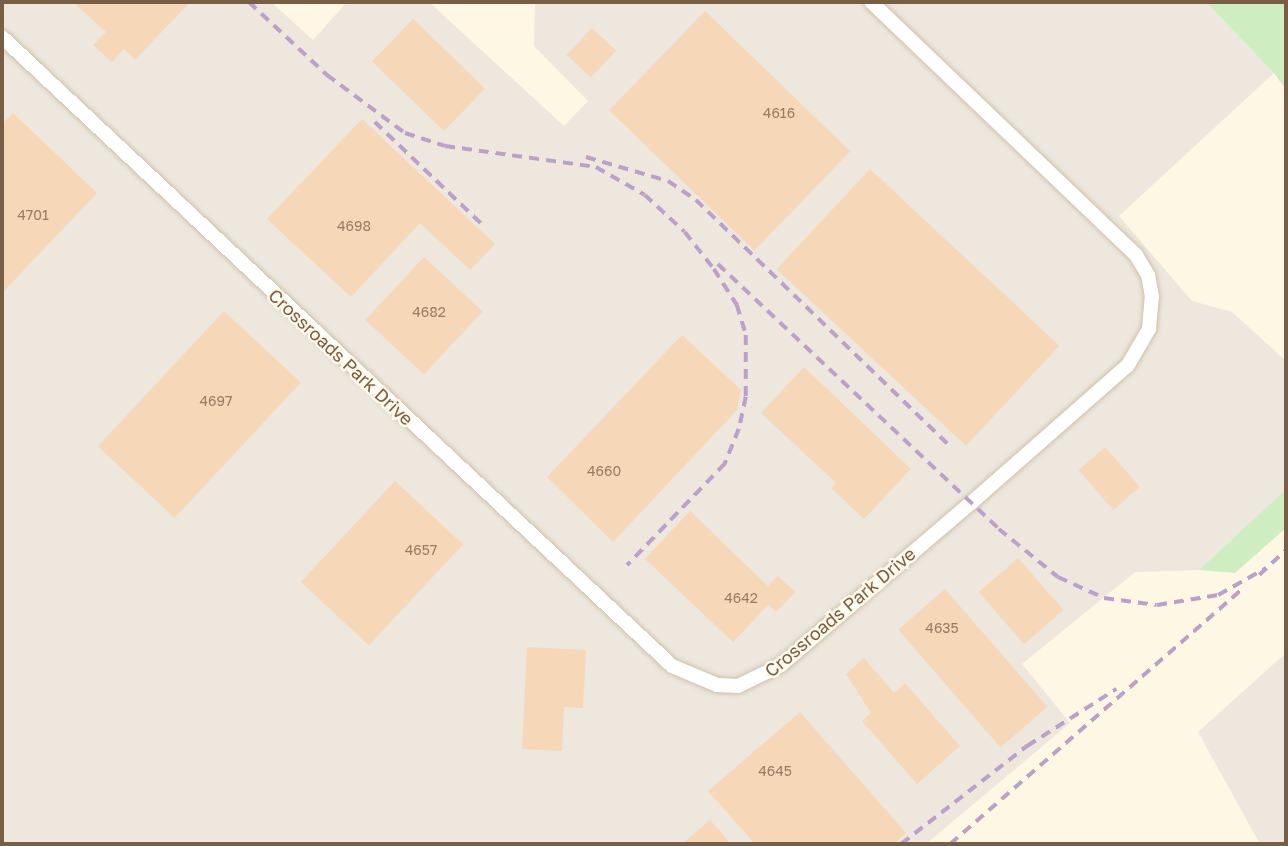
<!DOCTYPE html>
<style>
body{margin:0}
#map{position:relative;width:1288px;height:846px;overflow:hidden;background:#fef7e3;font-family:"Golos Text",sans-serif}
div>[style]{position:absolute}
.industrial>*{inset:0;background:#ede7de}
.green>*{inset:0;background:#ceedc0}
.building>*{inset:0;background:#f6d7b8;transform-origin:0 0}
.roads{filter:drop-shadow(0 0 2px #d1bfa8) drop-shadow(0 0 2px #d1bfa8)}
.minor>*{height:14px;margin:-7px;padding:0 7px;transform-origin:7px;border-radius:7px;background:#fff}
.rail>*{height:3.5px;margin-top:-1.75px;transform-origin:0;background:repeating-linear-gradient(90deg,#bba0c9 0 10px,transparent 0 17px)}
span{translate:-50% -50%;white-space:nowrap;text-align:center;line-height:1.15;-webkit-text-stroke:5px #fff9ec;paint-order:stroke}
.number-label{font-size:14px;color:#987c62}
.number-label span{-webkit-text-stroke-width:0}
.street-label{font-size:18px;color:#795e46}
.frame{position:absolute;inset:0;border:4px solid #795e46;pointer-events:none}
</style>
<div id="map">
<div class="industrial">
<i style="clip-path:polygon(2px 2px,271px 2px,313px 40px,347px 2px,429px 2px,564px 126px,588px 101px,534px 46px,535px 2px,1206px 2px,1274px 73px,1119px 216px,1192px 301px,1232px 312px,1286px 361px,1286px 489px,1199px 570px,1135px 572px,1022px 664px,1070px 723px,926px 844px,2px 844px)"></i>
<i style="clip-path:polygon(1286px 653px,1286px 844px,1260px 844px,1198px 732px)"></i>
</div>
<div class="green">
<i style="clip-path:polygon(1206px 2px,1286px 2px,1286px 90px,1274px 73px)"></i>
<i style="clip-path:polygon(1286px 489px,1286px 528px,1235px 573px,1199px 570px)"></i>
</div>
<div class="building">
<i style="clip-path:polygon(73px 2px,190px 2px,135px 60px,124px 49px,112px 62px,93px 45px,106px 32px)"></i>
<i style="left:705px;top:11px;width:202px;height:138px;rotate:44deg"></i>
<i style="left:413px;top:19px;width:100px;height:59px;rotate:44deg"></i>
<i style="left:592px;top:28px;width:33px;height:37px;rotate:43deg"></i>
<i style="clip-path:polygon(13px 113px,97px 193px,2px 293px,2px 124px)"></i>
<i style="clip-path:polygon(362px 119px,495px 244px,470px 270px,420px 223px,351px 297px,267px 219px)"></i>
<i style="left:870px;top:169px;width:259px;height:137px;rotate:43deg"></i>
<i style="left:424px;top:257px;width:80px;height:86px;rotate:43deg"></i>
<i style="left:224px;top:311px;width:105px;height:185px;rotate:43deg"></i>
<i style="clip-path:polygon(682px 335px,741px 390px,737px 410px,613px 542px,547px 477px)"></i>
<i style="clip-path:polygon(804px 367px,911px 469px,864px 519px,831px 488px,836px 483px,761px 413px)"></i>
<i style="left:1105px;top:447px;width:53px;height:35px;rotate:49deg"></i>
<i style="left:395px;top:481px;width:93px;height:138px;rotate:43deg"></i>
<i style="clip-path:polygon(690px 511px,768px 586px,778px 576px,795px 592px,776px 612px,768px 605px,733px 642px,645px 559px)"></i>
<i style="left:1018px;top:558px;width:69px;height:52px;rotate:49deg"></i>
<i style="left:945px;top:589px;width:156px;height:62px;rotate:49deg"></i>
<i style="clip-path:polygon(527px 647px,586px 650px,583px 708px,564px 707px,562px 751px,522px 749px)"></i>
<i style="clip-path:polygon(864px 658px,894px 693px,905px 683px,960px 746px,917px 784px,862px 721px,871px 713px,846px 674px)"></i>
<i style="clip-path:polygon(800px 712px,906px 833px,893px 844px,755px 844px,708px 791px)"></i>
<i style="clip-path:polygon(710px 820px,731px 844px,682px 844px)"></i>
</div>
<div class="roads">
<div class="minor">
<i style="left:2px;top:37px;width:919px;rotate:43.19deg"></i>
<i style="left:672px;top:666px;width:49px;rotate:22.9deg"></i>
<i style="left:717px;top:685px;width:21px;rotate:3deg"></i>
<i style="left:738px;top:686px;width:48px;rotate:-26deg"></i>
<i style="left:781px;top:665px;width:250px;rotate:-40.5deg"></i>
<i style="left:971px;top:503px;width:209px;rotate:-41.3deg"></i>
<i style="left:1128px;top:365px;width:42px;rotate:-59.7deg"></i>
<i style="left:1149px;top:329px;width:32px;rotate:-85deg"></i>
<i style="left:1152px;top:297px;width:22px;rotate:-100deg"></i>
<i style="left:1148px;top:275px;width:23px;rotate:-121deg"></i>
<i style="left:1136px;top:255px;width:366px;rotate:-136.3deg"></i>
</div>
</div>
<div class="rail">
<i style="left:249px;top:2px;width:107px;rotate:43.1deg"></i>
<i style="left:327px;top:75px;width:97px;rotate:36.6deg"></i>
<i style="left:405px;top:133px;width:42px;rotate:18deg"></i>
<i style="left:445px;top:146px;width:152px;rotate:7.9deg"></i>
<i style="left:596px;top:167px;width:56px;rotate:29.7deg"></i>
<i style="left:645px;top:195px;width:54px;rotate:42.8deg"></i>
<i style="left:685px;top:232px;width:47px;rotate:51.9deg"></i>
<i style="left:714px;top:269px;width:43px;rotate:57.4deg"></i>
<i style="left:737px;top:305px;width:31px;rotate:73deg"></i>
<i style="left:746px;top:335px;width:62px;rotate:90deg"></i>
<i style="left:746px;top:397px;width:33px;rotate:102deg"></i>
<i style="left:739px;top:429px;width:38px;rotate:112deg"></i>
<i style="left:725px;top:464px;width:141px;rotate:133.9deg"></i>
<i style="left:375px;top:122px;width:151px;rotate:43.7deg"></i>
<i style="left:586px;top:157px;width:85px;rotate:16.3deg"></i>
<i style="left:668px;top:181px;width:34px;rotate:34deg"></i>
<i style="left:696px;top:200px;width:354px;rotate:44.1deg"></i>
<i style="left:718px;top:264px;width:386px;rotate:43.3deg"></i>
<i style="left:999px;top:529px;width:76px;rotate:39.1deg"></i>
<i style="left:1058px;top:577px;width:51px;rotate:24.5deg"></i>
<i style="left:1104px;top:598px;width:53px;rotate:7.5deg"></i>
<i style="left:1157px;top:605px;width:62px;rotate:-9.3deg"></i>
<i style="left:1218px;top:595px;width:55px;rotate:-29.4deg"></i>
<i style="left:1259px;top:575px;width:37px;rotate:-43deg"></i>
<i style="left:901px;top:844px;width:160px;rotate:-37.9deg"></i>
<i style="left:1027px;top:746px;width:106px;rotate:-32.6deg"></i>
<i style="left:950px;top:844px;width:385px;rotate:-41.1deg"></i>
</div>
<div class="number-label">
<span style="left:779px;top:113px">4616</span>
<span style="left:33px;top:215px">4701</span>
<span style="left:354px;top:226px">4698</span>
<span style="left:429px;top:312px">4682</span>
<span style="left:216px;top:401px">4697</span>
<span style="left:604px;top:471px">4660</span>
<span style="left:421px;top:550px">4657</span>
<span style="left:741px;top:598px">4642</span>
<span style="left:942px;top:628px">4635</span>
<span style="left:775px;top:771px">4645</span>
</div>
<div class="street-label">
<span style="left:341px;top:357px;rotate:43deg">Crossroads Park Drive</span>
<span style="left:840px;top:612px;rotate:-40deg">Crossroads Park Drive</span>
</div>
<div class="frame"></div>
</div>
